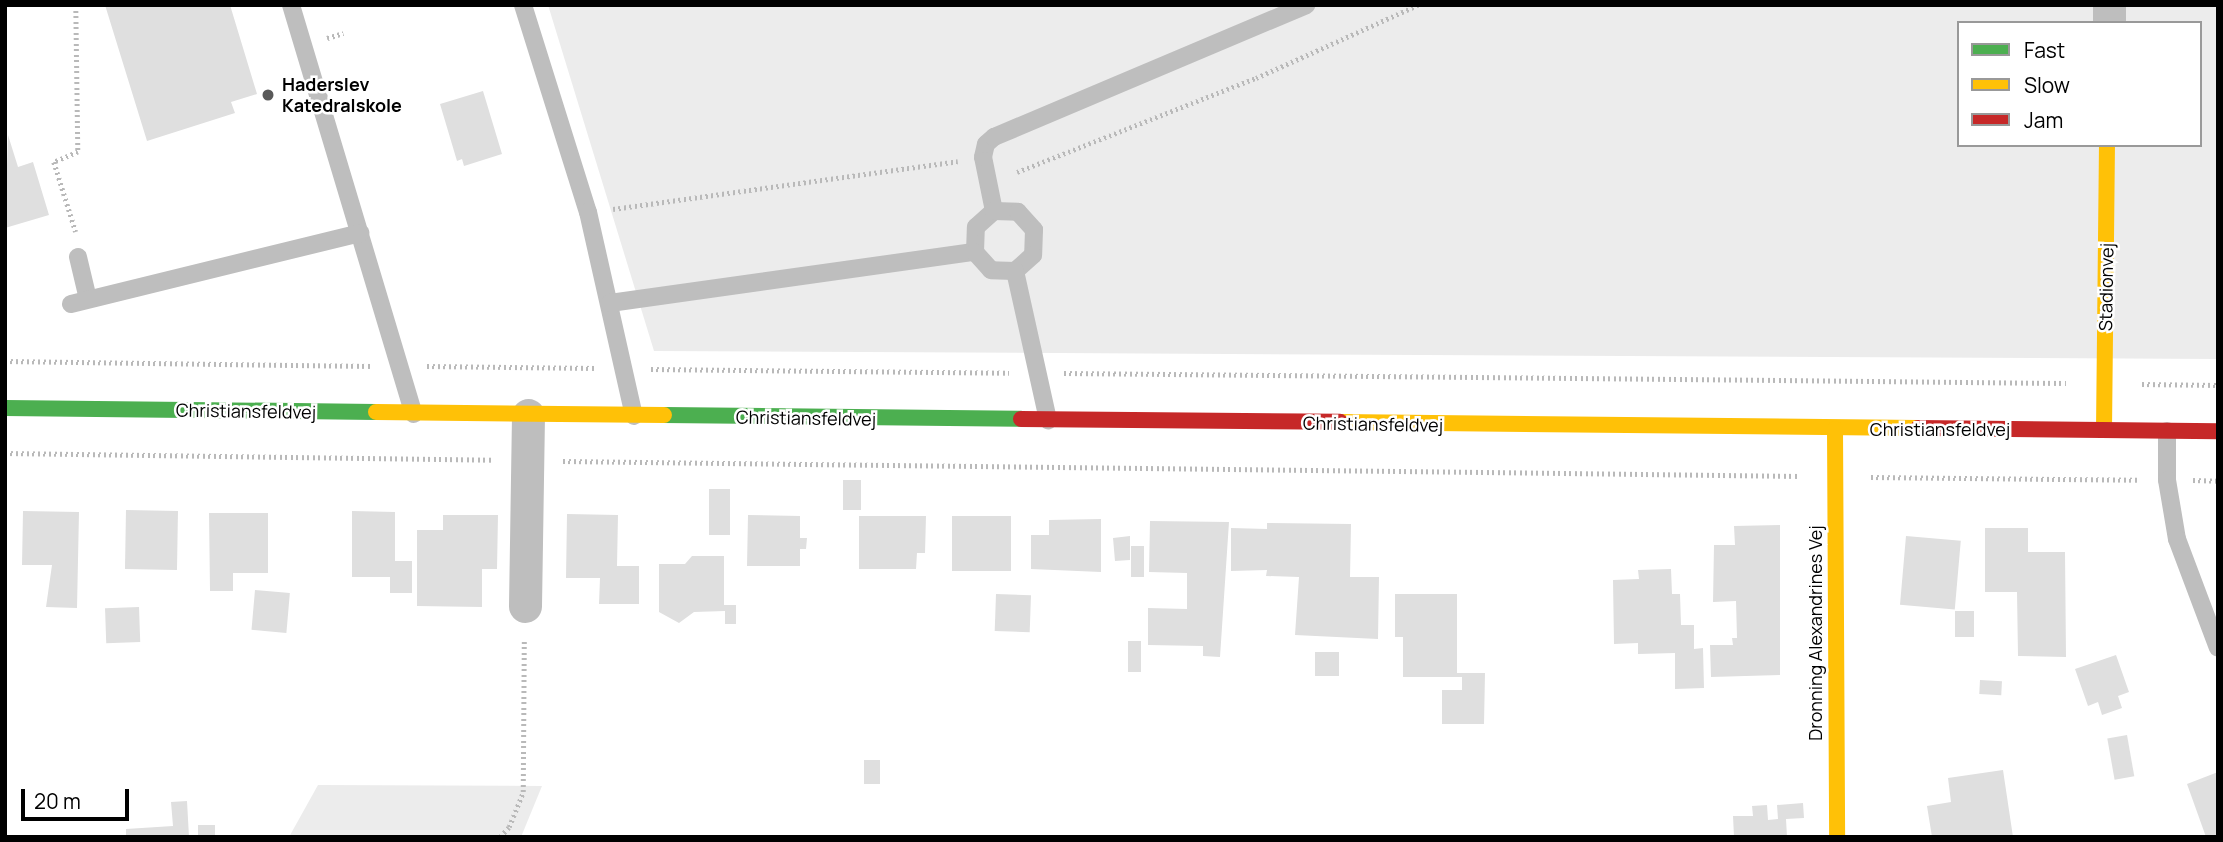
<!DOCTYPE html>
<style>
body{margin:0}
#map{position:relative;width:2223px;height:842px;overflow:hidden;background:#fff;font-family:Manrope,sans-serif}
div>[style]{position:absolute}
.green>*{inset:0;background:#ececec}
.building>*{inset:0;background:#dfdfdf;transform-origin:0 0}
.path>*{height:4.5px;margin-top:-2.25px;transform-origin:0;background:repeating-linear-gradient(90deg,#b9b9b9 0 2px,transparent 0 5.5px)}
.lane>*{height:18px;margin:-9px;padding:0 9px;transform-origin:9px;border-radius:9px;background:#bebebe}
.street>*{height:33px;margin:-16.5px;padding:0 16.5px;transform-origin:16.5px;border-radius:16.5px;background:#bebebe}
.fast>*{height:16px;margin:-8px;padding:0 8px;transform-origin:8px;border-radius:8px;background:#4caf50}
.slow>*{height:16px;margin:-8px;padding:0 8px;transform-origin:8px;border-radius:8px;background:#ffc107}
.jam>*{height:16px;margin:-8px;padding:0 8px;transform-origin:8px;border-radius:8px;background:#c62828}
.dots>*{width:19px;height:19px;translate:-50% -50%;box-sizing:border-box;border:4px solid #fff;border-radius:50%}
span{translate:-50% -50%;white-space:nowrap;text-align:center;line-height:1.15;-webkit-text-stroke:5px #fff;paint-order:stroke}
.poi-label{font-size:18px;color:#000;font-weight:700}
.left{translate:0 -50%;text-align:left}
.street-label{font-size:18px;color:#000}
.frame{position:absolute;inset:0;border:7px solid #000;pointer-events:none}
.legend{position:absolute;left:1957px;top:21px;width:245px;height:126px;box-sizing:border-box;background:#fff;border:2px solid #999;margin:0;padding:9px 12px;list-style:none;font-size:21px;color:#000}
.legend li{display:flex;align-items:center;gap:14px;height:35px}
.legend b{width:35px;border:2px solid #999}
.scale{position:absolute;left:21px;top:789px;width:108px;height:32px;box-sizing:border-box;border:4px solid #000;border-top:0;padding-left:9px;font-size:21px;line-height:24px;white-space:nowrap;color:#000;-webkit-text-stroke:5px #fff;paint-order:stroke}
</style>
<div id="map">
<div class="green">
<i style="clip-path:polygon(evenodd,548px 5px,2218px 5px,2218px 359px,654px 351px,548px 5px,1959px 23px,2200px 23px,2200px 145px,1959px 145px,1959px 23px)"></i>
<i style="clip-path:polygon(318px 785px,542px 786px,521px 837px,289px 837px)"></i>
</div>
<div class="building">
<i style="clip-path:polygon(105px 5px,230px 5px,257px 94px,231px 102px,235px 113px,147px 141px)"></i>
<i style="clip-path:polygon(483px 91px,502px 154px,464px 166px,462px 159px,457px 161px,440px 104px)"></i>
<i style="clip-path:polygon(8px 135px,18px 167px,33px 162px,49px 215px,5px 228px)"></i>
<i style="left:843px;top:480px;width:18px;height:30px"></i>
<i style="left:709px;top:489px;width:21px;height:46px"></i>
<i style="left:126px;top:510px;width:52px;height:59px;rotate:1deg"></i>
<i style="clip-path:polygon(23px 511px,79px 512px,77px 608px,46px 607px,52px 565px,22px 565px)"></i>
<i style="clip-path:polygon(352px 511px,395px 512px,395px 561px,412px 561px,412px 593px,390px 593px,390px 577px,352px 577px)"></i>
<i style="clip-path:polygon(209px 513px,268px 513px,268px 573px,233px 573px,233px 591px,210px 591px)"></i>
<i style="clip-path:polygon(567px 514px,618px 515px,617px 566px,639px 566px,639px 604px,599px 604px,600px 578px,566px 578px)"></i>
<i style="clip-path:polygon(443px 515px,498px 515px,497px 569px,482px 569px,482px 607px,417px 606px,417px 530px,443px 530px)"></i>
<i style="clip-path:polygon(748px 515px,800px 516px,800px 538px,807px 538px,806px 549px,800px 549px,800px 566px,747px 566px)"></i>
<i style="clip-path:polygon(859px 516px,926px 516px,925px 553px,917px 553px,916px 569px,859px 569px)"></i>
<i style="left:952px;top:516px;width:59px;height:55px"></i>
<i style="clip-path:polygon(1101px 519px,1101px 572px,1031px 569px,1031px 535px,1049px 535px,1049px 520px)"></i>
<i style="clip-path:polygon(1150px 521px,1229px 522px,1220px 657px,1203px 656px,1203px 646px,1148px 645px,1148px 608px,1187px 609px,1187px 573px,1149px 572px)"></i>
<i style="clip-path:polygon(1267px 523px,1351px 524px,1350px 577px,1379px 577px,1378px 639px,1295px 635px,1299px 577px,1266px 576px,1267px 570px,1231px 571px,1231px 528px,1267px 529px)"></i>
<i style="clip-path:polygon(1780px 525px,1780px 675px,1711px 677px,1710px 645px,1733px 645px,1732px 638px,1737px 638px,1736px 601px,1713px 602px,1714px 545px,1735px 545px,1734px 526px)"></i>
<i style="clip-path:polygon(1985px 528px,2028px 528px,2028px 552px,2065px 552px,2066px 657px,2018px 656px,2017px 592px,1985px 592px)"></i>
<i style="clip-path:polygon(1130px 536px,1130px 560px,1115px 561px,1113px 538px)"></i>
<i style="left:1906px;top:536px;width:55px;height:69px;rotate:5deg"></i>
<i style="left:1131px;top:546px;width:13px;height:31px"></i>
<i style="clip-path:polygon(692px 556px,724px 556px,724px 605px,736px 605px,736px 624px,725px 624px,725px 611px,694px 612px,679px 623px,659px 612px,659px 564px,685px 564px)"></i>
<i style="clip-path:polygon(1671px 569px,1672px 594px,1680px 594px,1681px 625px,1694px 625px,1694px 649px,1703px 648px,1704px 688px,1675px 689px,1675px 653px,1638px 654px,1638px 643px,1614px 644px,1613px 580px,1639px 579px,1638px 570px)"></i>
<i style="left:255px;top:590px;width:35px;height:40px;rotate:5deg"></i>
<i style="left:996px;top:594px;width:35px;height:37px;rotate:2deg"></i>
<i style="clip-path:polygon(1395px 594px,1457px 594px,1457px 673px,1485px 673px,1484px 724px,1442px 724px,1442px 690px,1462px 690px,1462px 677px,1403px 677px,1403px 637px,1395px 637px)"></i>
<i style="left:139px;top:607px;width:35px;height:34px;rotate:88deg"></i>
<i style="left:1955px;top:611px;width:19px;height:26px"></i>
<i style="left:1128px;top:641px;width:13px;height:31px"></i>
<i style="left:1315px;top:652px;width:24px;height:24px"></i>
<i style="clip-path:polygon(2116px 655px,2129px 692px,2118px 696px,2122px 708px,2102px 715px,2098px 702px,2088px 706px,2075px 669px)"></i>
<i style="left:1980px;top:680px;width:22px;height:14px;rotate:3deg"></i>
<i style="left:2127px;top:735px;width:42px;height:20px;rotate:80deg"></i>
<i style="left:864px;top:760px;width:16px;height:24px"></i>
<i style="clip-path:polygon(2003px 770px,2013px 837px,1932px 837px,1927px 806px,1951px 802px,1948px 778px)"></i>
<i style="clip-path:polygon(2218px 772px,2218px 837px,2206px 837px,2187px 784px)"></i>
<i style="clip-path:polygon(187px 801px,189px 837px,126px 837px,126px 829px,173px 826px,171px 802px)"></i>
<i style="clip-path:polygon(1803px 803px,1804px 818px,1786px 819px,1787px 837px,1734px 837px,1733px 816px,1753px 816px,1752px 806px,1767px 805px,1768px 820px,1778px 819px,1777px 805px)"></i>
<i style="left:215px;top:825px;width:12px;height:17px;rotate:90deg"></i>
</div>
<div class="path">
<i style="left:76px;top:5px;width:147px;rotate:89.2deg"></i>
<i style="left:78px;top:152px;width:26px;rotate:157deg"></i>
<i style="left:54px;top:162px;width:73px;rotate:72.6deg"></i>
<i style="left:327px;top:38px;width:17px;rotate:-17deg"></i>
<i style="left:1017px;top:172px;width:257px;rotate:-21.5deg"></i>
<i style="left:1256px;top:78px;width:178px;rotate:-24.3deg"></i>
<i style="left:613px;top:209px;width:348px;rotate:-7.9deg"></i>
<i style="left:5px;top:361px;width:367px;rotate:0.8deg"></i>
<i style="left:427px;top:366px;width:169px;rotate:0.7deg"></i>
<i style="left:651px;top:369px;width:358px;rotate:0.6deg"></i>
<i style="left:1064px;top:373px;width:1002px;rotate:0.57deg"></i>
<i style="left:2142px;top:384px;width:76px;rotate:0.8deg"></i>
<i style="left:5px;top:453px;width:489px;rotate:0.8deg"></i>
<i style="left:563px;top:461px;width:1237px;rotate:0.69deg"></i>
<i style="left:1871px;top:477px;width:268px;rotate:0.6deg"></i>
<i style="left:2193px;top:480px;width:25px;rotate:2deg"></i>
<i style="left:500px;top:837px;width:13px;rotate:-48deg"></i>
<i style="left:509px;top:827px;width:38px;rotate:-68deg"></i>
<i style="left:523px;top:792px;width:151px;rotate:-89.6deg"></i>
</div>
<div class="lane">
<i style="left:291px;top:5px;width:427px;rotate:73.3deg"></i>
<i style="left:523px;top:5px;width:217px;rotate:72.6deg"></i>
<i style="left:588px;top:212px;width:209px;rotate:77.3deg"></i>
<i style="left:994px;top:211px;width:55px;rotate:-101.5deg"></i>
<i style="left:983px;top:157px;width:13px;rotate:-77deg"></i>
<i style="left:986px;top:144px;width:11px;rotate:-41deg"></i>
<i style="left:994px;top:137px;width:339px;rotate:-22.9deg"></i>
<i style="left:78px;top:257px;width:43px;rotate:76.6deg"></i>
<i style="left:1015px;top:271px;width:153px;rotate:77.5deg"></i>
<i style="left:610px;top:303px;width:369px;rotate:-8deg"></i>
<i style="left:975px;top:252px;width:25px;rotate:-88deg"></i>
<i style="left:976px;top:227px;width:24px;rotate:-42deg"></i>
<i style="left:994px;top:211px;width:24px;rotate:2deg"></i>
<i style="left:1018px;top:212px;width:24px;rotate:48deg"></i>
<i style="left:1034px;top:230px;width:25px;rotate:92deg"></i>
<i style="left:1033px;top:255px;width:24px;rotate:138deg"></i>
<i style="left:1015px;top:271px;width:24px;rotate:-178deg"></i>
<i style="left:991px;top:270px;width:24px;rotate:-132deg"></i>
<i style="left:71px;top:304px;width:298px;rotate:-13.8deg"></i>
<i style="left:2167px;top:431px;width:49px;rotate:90deg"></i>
<i style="left:2167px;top:480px;width:60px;rotate:80.4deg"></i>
<i style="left:2177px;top:539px;width:116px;rotate:69.4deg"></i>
</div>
<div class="street">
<i style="left:2109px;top:23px;width:18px;rotate:-90deg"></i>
<i style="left:525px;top:606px;width:191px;rotate:-89.1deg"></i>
</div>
<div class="fast">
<i style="left:5px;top:408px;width:371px;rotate:0.6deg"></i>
<i style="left:664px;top:415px;width:357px;rotate:0.6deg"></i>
</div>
<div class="slow">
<i style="left:376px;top:412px;width:288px;rotate:0.6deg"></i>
<i style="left:1340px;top:422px;width:578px;rotate:0.59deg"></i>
<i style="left:1835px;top:429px;width:408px;rotate:89.7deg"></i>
<i style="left:2104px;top:430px;width:285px;rotate:-89.4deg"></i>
</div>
<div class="jam">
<i style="left:1021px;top:419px;width:319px;rotate:0.5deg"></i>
<i style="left:1918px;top:428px;width:300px;rotate:0.6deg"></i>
</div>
<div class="dots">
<i style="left:268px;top:95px;background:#595959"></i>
</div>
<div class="poi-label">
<span class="left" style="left:282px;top:95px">Haderslev<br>Katedralskole</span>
</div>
<div class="street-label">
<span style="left:2106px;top:287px;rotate:-89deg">Stadionvej</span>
<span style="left:246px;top:411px;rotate:1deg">Christiansfeldvej</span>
<span style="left:806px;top:418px;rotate:1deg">Christiansfeldvej</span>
<span style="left:1373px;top:424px;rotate:1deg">Christiansfeldvej</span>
<span style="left:1940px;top:429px">Christiansfeldvej</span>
<span style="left:1815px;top:633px;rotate:-90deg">Dronning Alexandrines Vej</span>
</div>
<div class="frame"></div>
<ul class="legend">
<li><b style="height:9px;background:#4caf50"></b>Fast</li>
<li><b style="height:9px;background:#ffc107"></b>Slow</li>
<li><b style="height:9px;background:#c62828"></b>Jam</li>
</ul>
<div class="scale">20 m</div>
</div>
